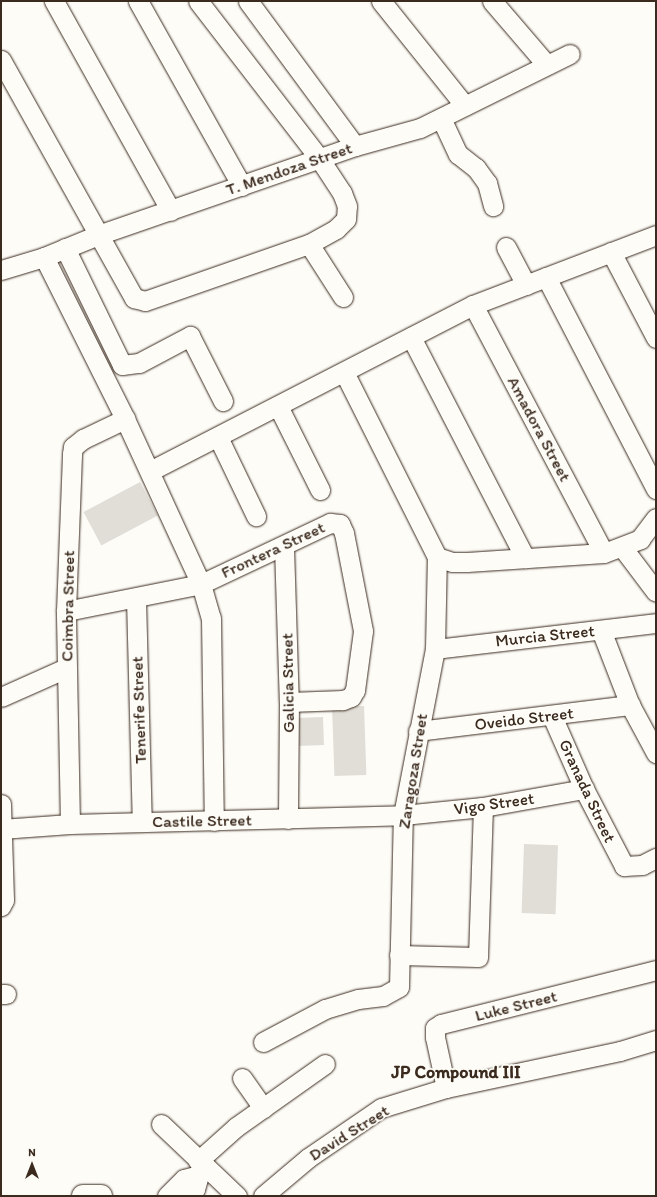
<!DOCTYPE html>
<style>
body{margin:0}
#map{position:relative;width:657px;height:1197px;overflow:hidden;background:#fdfcf7;font-family:Itim,sans-serif}
div>[style]{position:absolute}
.green>*{inset:0;background:#e1ded7;transform-origin:0 0}
.roads{filter:drop-shadow(0 0 1px #3b2a1e) drop-shadow(0 0 1px #3b2a1e)}
.street>*{height:19px;margin:-9.5px;padding:0 9.5px;transform-origin:9.5px;border-radius:9.5px;background:#fdfcf7}
.secondary>*{height:22px;margin:-11px;padding:0 11px;transform-origin:11px;border-radius:11px;background:#fdfcf7}
span{translate:-50% -50%;white-space:nowrap;text-align:center;line-height:1.15;-webkit-text-stroke:3.5px #fdfcf7;paint-order:stroke}
.street-label{font-size:17px;color:#3b2a1e}
.neighbourhood-label{font-size:18px;color:#3b2a1e;font-weight:700}
.frame{position:absolute;inset:0;border:2px solid #3b2a1e;pointer-events:none}
.north{position:absolute;left:12px;top:1145px;width:40px;height:40px;-webkit-text-stroke:3px #fdfcf7;paint-order:stroke;rotate:0deg;font-size:11px;font-weight:700;line-height:16px;text-align:center;color:#3b2a1e}
.north::after{content:'';display:block;margin:auto;width:14px;height:18px;background:#3b2a1e;clip-path:polygon(50% 0,100% 100%,50% 72%,0 100%)}
</style>
<div id="map">
<div class="green">
<i style="left:140px;top:482px;width:38px;height:64px;rotate:62deg"></i>
<i style="left:364px;top:706px;width:69px;height:32px;rotate:88deg"></i>
<i style="left:323px;top:717px;width:28px;height:26px;rotate:88deg"></i>
<i style="left:524px;top:844px;width:34px;height:69px;rotate:2deg"></i>
</div>
<div class="roads">
<div class="street">
<i style="left:54px;top:1px;width:240px;rotate:60.9deg"></i>
<i style="left:138px;top:1px;width:212px;rotate:60.7deg"></i>
<i style="left:248px;top:1px;width:180px;rotate:53.6deg"></i>
<i style="left:381px;top:1px;width:134px;rotate:51.3deg"></i>
<i style="left:492px;top:1px;width:83px;rotate:49.4deg"></i>
<i style="left:1px;top:60px;width:273px;rotate:60.8deg"></i>
<i style="left:134px;top:298px;width:11px;rotate:15deg"></i>
<i style="left:145px;top:301px;width:174px;rotate:-19.2deg"></i>
<i style="left:309px;top:244px;width:31px;rotate:-29deg"></i>
<i style="left:336px;top:229px;width:14px;rotate:-45deg"></i>
<i style="left:346px;top:219px;width:13px;rotate:-86deg"></i>
<i style="left:347px;top:206px;width:14px;rotate:-111deg"></i>
<i style="left:342px;top:193px;width:42px;rotate:-123.3deg"></i>
<i style="left:319px;top:158px;width:198px;rotate:-127.6deg"></i>
<i style="left:441px;top:118px;width:40px;rotate:65deg"></i>
<i style="left:458px;top:154px;width:23px;rotate:38deg"></i>
<i style="left:476px;top:168px;width:19px;rotate:54deg"></i>
<i style="left:487px;top:183px;width:24px;rotate:75deg"></i>
<i style="left:309px;top:244px;width:63px;rotate:57.3deg"></i>
<i style="left:506px;top:247px;width:43px;rotate:62.2deg"></i>
<i style="left:65px;top:248px;width:130px;rotate:64deg"></i>
<i style="left:122px;top:365px;width:17px;rotate:-7deg"></i>
<i style="left:139px;top:363px;width:58px;rotate:-27.9deg"></i>
<i style="left:190px;top:336px;width:73px;rotate:63.1deg"></i>
<i style="left:611px;top:252px;width:97px;rotate:62.4deg"></i>
<i style="left:44px;top:257px;width:181px;rotate:63.4deg"></i>
<i style="left:125px;top:419px;width:182px;rotate:65.3deg"></i>
<i style="left:201px;top:584px;width:35px;rotate:74deg"></i>
<i style="left:211px;top:618px;width:203px;rotate:89.2deg"></i>
<i style="left:1px;top:270px;width:45px;rotate:-16.8deg"></i>
<i style="left:44px;top:257px;width:58px;rotate:-22.2deg"></i>
<i style="left:98px;top:235px;width:272px;rotate:-19.1deg"></i>
<i style="left:355px;top:146px;width:67px;rotate:-15.5deg"></i>
<i style="left:420px;top:128px;width:167px;rotate:-26.3deg"></i>
<i style="left:546px;top:277px;width:239px;rotate:62.6deg"></i>
<i style="left:473px;top:305px;width:280px;rotate:62.2deg"></i>
<i style="left:411px;top:337px;width:249px;rotate:62.7deg"></i>
<i style="left:344px;top:372px;width:207px;rotate:63.3deg"></i>
<i style="left:437px;top:557px;width:16px;rotate:18deg"></i>
<i style="left:452px;top:562px;width:15px"></i>
<i style="left:467px;top:562px;width:137px;rotate:-3.8deg"></i>
<i style="left:604px;top:553px;width:39px;rotate:-21deg"></i>
<i style="left:640px;top:539px;width:26px;rotate:-53deg"></i>
<i style="left:278px;top:406px;width:94px;rotate:63.4deg"></i>
<i style="left:218px;top:437px;width:88px;rotate:64.3deg"></i>
<i style="left:150px;top:471px;width:363px;rotate:-27.2deg"></i>
<i style="left:473px;top:305px;width:196px;rotate:-20.9deg"></i>
<i style="left:284px;top:547px;width:155px;rotate:88.2deg"></i>
<i style="left:289px;top:702px;width:117px;rotate:90.5deg"></i>
<i style="left:622px;top:547px;width:56px;rotate:52.9deg"></i>
<i style="left:136px;top:599px;width:223px;rotate:88.5deg"></i>
<i style="left:66px;top:611px;width:138px;rotate:-11.3deg"></i>
<i style="left:201px;top:584px;width:143px;rotate:-25.3deg"></i>
<i style="left:330px;top:523px;width:10px;rotate:6deg"></i>
<i style="left:340px;top:524px;width:10px;rotate:66deg"></i>
<i style="left:344px;top:533px;width:100px;rotate:79deg"></i>
<i style="left:363px;top:631px;width:60px;rotate:97.7deg"></i>
<i style="left:355px;top:690px;width:8px;rotate:120deg"></i>
<i style="left:351px;top:697px;width:9px;rotate:159deg"></i>
<i style="left:343px;top:700px;width:54px;rotate:177.9deg"></i>
<i style="left:601px;top:630px;width:80px;rotate:68.9deg"></i>
<i style="left:630px;top:705px;width:55px;rotate:61.6deg"></i>
<i style="left:435px;top:649px;width:223px;rotate:-6.7deg"></i>
<i style="left:1px;top:697px;width:71px;rotate:-24deg"></i>
<i style="left:552px;top:716px;width:80px;rotate:66.3deg"></i>
<i style="left:584px;top:789px;width:87px;rotate:62.5deg"></i>
<i style="left:624px;top:866px;width:18px;rotate:-3deg"></i>
<i style="left:642px;top:865px;width:16px;rotate:-27deg"></i>
<i style="left:418px;top:731px;width:214px;rotate:-7deg"></i>
<i style="left:1px;top:804px;width:96px;rotate:88.2deg"></i>
<i style="left:4px;top:900px;width:7px;rotate:117deg"></i>
<i style="left:70px;top:824px;width:213px;rotate:-91.1deg"></i>
<i style="left:66px;top:611px;width:157px;rotate:-87.8deg"></i>
<i style="left:72px;top:454px;width:7px;rotate:-82deg"></i>
<i style="left:73px;top:447px;width:13px;rotate:-39deg"></i>
<i style="left:83px;top:439px;width:47px;rotate:-25.5deg"></i>
<i style="left:1px;top:829px;width:69px;rotate:-4.1deg"></i>
<i style="left:70px;top:824px;width:333px;rotate:-1.5deg"></i>
<i style="left:403px;top:815px;width:80px;rotate:-5.7deg"></i>
<i style="left:483px;top:807px;width:103px;rotate:-10.1deg"></i>
<i style="left:399px;top:955px;width:79px;rotate:1.5deg"></i>
<i style="left:478px;top:957px;width:150px;rotate:-88.1deg"></i>
<i style="left:1px;top:994px;width:5px"></i>
<i style="left:263px;top:1042px;width:70px;rotate:-28deg"></i>
<i style="left:325px;top:1009px;width:34px;rotate:-17deg"></i>
<i style="left:358px;top:999px;width:25px;rotate:-7deg"></i>
<i style="left:383px;top:996px;width:18px;rotate:-29deg"></i>
<i style="left:399px;top:987px;width:172px;rotate:-88.7deg"></i>
<i style="left:403px;top:815px;width:169px;rotate:-79.1deg"></i>
<i style="left:435px;top:649px;width:92px;rotate:-88.8deg"></i>
<i style="left:242px;top:1078px;width:37px;rotate:55deg"></i>
<i style="left:446px;top:1088px;width:52px;rotate:-102.2deg"></i>
<i style="left:435px;top:1037px;width:9px;rotate:-90deg"></i>
<i style="left:435px;top:1028px;width:7px;rotate:-34deg"></i>
<i style="left:441px;top:1024px;width:222px;rotate:-14.1deg"></i>
<i style="left:161px;top:1124px;width:105px;rotate:43.5deg"></i>
<i style="left:198px;top:1161px;width:51px;rotate:-41.8deg"></i>
<i style="left:236px;top:1127px;width:109px;rotate:-35.3deg"></i>
<i style="left:167px;top:1196px;width:24px;rotate:-45deg"></i>
<i style="left:184px;top:1179px;width:16px;rotate:-15deg"></i>
<i style="left:188px;top:1196px;width:10px;rotate:-45deg"></i>
<i style="left:195px;top:1189px;width:15px;rotate:-74deg"></i>
<i style="left:199px;top:1175px;width:9px;rotate:-49deg"></i>
<i style="left:263px;top:1196px;width:59px;rotate:-40.2deg"></i>
<i style="left:308px;top:1158px;width:88px;rotate:-34.4deg"></i>
<i style="left:381px;top:1108px;width:68px;rotate:-17.1deg"></i>
<i style="left:446px;top:1088px;width:178px;rotate:-12deg"></i>
<i style="left:620px;top:1051px;width:38px;rotate:-17deg"></i>
</div>
<div class="secondary">
<i style="left:83px;top:1196px;width:18px"></i>
</div>
</div>
<div class="street-label">
<span style="left:289px;top:169px;rotate:-19deg">T. Mendoza Street</span>
<span style="left:539px;top:429px;rotate:62deg">Amadora Street</span>
<span style="left:273px;top:550px;rotate:-25deg">Frontera Street</span>
<span style="left:68px;top:606px;rotate:-89deg">Coimbra Street</span>
<span style="left:545px;top:636px;rotate:-6deg">Murcia Street</span>
<span style="left:288px;top:683px;rotate:-91deg">Galicia Street</span>
<span style="left:139px;top:710px;rotate:-92deg">Tenerife Street</span>
<span style="left:524px;top:719px;rotate:-7deg">Oveido Street</span>
<span style="left:413px;top:771px;rotate:-81deg">Zaragoza Street</span>
<span style="left:587px;top:791px;rotate:65deg">Granada Street</span>
<span style="left:494px;top:804px;rotate:-8deg">Vigo Street</span>
<span style="left:202px;top:821px;rotate:-1deg">Castile Street</span>
<span style="left:516px;top:1006px;rotate:-14deg">Luke Street</span>
<span style="left:349px;top:1133px;rotate:-32deg">David Street</span>
</div>
<div class="neighbourhood-label">
<span style="left:456px;top:1072px">JP Compound III</span>
</div>
<div class="frame"></div>
<div class="north">N</div>
</div>
